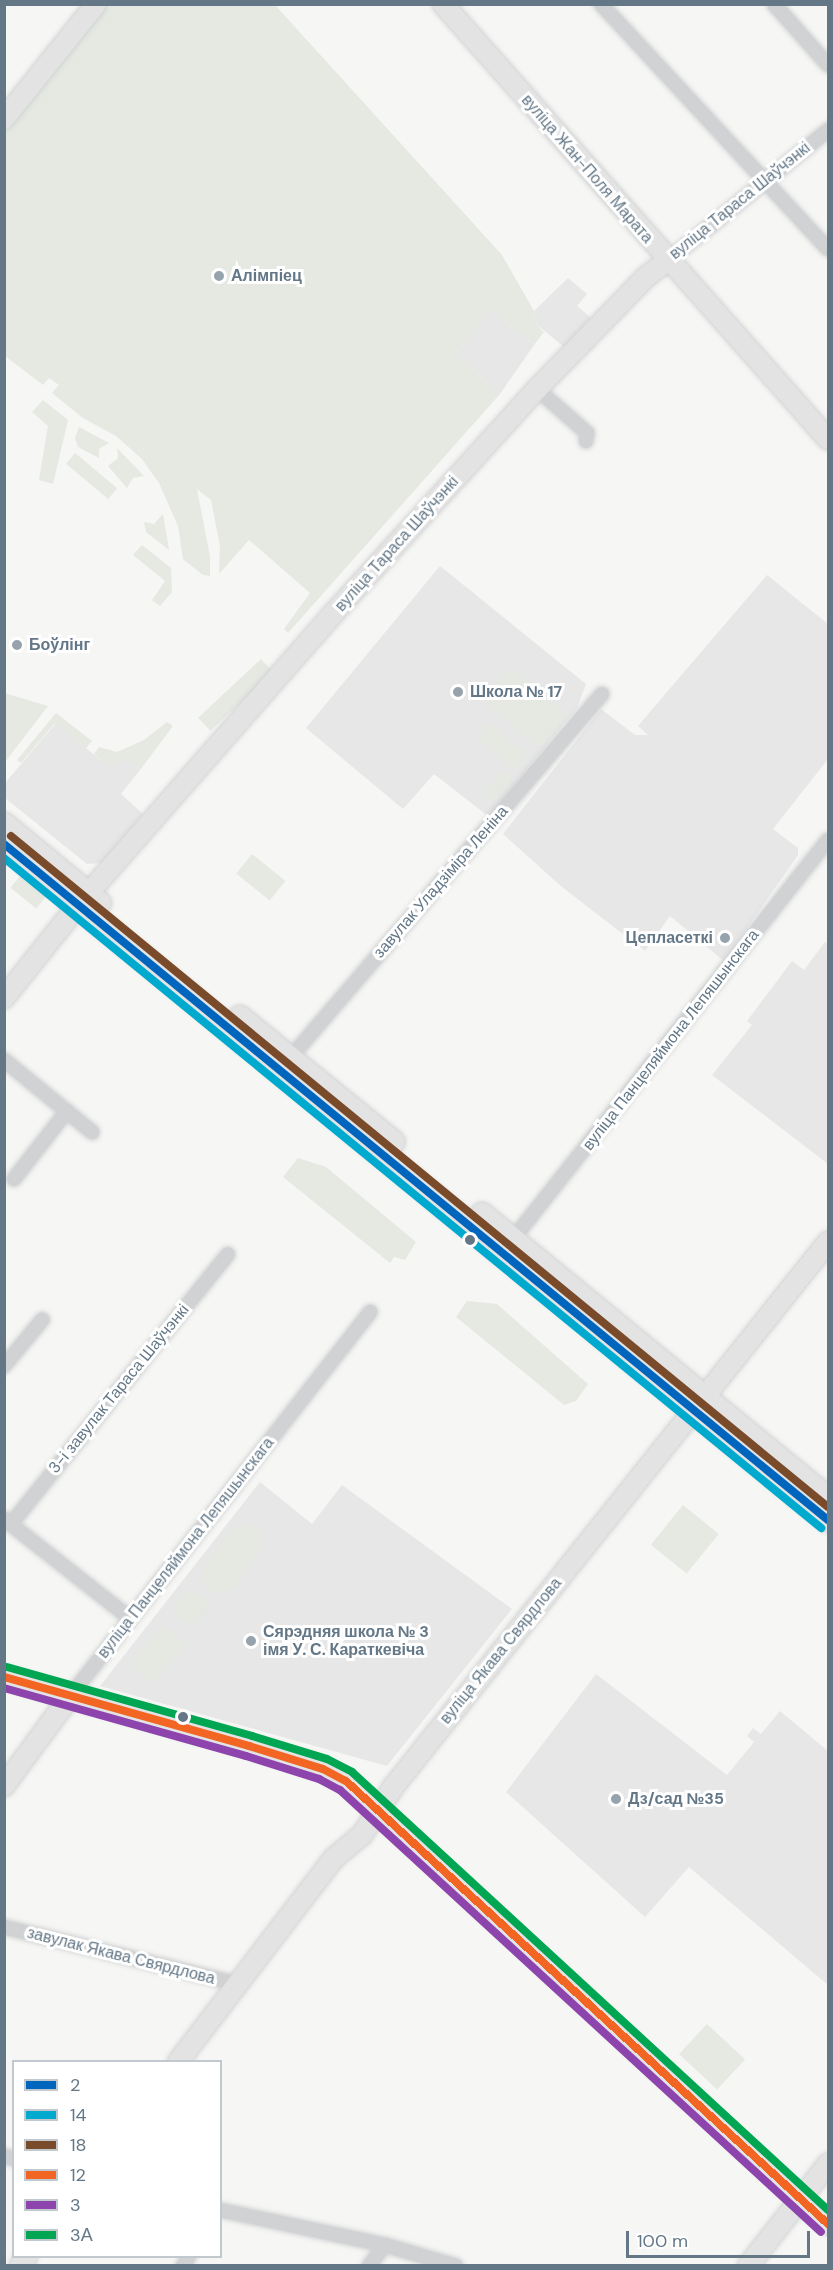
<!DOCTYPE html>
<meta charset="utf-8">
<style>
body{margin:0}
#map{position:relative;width:833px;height:2270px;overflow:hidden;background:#f6f6f4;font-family:"DM Sans",sans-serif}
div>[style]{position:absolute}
.built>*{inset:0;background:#e6e7e6}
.green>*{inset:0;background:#e5e9e2;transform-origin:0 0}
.roads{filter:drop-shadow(0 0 2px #d1d3d4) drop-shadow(0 0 2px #d1d3d4)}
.street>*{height:14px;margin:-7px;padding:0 7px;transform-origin:7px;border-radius:7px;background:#d1d2d3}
.secondary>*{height:20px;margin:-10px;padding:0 10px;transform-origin:10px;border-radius:10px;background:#e3e3e4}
.primary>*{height:22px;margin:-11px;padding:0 11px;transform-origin:11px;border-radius:11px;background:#e3e3e4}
.bus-1>*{height:8px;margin:-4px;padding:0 4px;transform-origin:4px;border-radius:4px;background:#0065bd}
.bus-2>*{height:8px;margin:-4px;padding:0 4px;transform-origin:4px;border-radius:4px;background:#00a9ce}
.bus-3>*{height:8px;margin:-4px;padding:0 4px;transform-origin:4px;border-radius:4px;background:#7a4b2a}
.bus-4>*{height:8px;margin:-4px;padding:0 4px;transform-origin:4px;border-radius:4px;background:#f26522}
.bus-5>*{height:8px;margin:-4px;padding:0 4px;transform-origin:4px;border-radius:4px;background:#8e44ad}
.bus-6>*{height:8px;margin:-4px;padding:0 4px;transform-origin:4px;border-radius:4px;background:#00a651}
.dots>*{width:16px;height:16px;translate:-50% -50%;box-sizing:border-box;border:3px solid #fff;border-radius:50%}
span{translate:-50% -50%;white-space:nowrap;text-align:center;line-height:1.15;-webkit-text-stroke:6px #fff;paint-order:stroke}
.street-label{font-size:16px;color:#637787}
.poi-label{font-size:16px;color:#637787;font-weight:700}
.left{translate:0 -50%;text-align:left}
.right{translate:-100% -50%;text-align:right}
.frame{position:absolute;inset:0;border:6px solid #637787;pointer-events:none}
.legend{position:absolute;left:12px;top:2060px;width:210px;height:198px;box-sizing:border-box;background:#fff;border:2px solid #c1c9cf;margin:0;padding:8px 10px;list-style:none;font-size:18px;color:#637787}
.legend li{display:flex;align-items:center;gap:12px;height:30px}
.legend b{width:30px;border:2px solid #c1c9cf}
.scale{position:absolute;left:626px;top:2231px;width:184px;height:27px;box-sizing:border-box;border:3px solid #637787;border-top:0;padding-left:8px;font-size:18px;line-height:21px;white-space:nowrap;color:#637787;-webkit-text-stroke:4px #fff;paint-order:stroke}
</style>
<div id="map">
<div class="built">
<i style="clip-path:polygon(568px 278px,587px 294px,577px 306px,591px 318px,564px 347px,535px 323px,534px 311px)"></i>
<i style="clip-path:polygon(490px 309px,534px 345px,500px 394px,455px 354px)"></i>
<i style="clip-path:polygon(440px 566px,586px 684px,577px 708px,488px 816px,434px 774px,403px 809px,306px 728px)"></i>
<i style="clip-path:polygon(767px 575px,828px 624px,828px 759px,773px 829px,798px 848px,798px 855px,724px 961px,670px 916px,645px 951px,562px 887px,503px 834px,601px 709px,635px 735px,648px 735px,638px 726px)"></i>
<i style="clip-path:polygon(56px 723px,109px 767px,125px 758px,140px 770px,121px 794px,143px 814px,101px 863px,87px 864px,5px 798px,5px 783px)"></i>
<i style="clip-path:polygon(825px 942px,828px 944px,828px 1164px,712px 1075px,752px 1025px,747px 1021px,792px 961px,804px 970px)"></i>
<i style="clip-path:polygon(260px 1482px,312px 1524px,342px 1485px,512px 1609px,387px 1766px,100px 1686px)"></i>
<i style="clip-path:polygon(596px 1674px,727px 1775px,754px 1742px,747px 1736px,753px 1728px,761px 1734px,780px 1711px,828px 1751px,828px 1985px,689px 1867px,645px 1917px,506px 1792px)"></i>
</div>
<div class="green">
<i style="clip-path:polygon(103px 4px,275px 5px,502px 255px,534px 311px,535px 323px,544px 332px,534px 345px,490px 309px,455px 354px,500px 394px,288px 633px,284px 629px,310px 593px,249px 540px,219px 574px,220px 546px,211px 500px,197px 489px,210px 557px,210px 576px,203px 575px,183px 559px,178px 526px,159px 483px,142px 459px,116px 436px,83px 418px,52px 393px,59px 385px,49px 378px,43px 385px,5px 356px,5px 132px)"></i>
<i style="clip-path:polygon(43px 400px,68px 420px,53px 484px,39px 480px,48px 426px,32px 412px)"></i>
<i style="clip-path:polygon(79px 427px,109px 443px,99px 449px,99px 458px,78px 447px,75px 438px)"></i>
<i style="clip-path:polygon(117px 448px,144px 476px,133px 478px,127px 488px,108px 466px,118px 458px)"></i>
<i style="left:75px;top:453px;width:55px;height:14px;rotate:40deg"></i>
<i style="clip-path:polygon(163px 514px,169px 550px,146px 532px,144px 522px,154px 524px)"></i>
<i style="clip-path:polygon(142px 545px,171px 568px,172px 592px,160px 606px,152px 600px,165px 581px,133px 555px)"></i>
<i style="left:261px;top:659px;width:18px;height:86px;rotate:47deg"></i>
<i style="left:511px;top:667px;width:74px;height:43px;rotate:41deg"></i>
<i style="clip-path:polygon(4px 693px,48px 706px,5px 762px,4px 762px)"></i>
<i style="clip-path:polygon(56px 713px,92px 741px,86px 748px,55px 723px,21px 763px,17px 760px)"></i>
<i style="clip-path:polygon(167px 722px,173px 726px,140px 770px,125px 758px,110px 768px,94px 754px,99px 747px,117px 752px,144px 740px)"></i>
<i style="left:490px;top:723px;width:49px;height:19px;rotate:41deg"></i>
<i style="left:502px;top:771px;width:13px;height:30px;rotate:42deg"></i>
<i style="left:252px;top:854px;width:43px;height:25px;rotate:39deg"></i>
<i style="left:20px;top:876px;width:33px;height:15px;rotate:39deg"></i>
<i style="clip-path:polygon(298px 1158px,326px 1167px,416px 1242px,405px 1260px,394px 1257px,390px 1263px,283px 1177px)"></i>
<i style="clip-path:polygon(467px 1301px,497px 1304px,588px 1384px,576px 1401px,564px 1405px,456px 1317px)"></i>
<i style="left:683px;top:1505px;width:46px;height:51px;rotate:39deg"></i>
<i style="clip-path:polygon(251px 1524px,262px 1532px,262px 1550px,231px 1589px,221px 1593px,211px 1591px,202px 1581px,203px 1567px,234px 1528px)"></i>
<i style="left:191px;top:1587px;width:26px;height:31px;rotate:39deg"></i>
<i style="left:161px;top:1625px;width:30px;height:51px;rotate:37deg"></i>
<i style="left:707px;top:2024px;width:52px;height:41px;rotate:43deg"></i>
</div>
<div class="roads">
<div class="street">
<i style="left:601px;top:4px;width:334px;rotate:47.2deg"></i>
<i style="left:774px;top:4px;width:81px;rotate:48.5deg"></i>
<i style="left:667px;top:261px;width:208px;rotate:-39.1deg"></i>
<i style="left:537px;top:389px;width:67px;rotate:41.3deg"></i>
<i style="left:587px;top:433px;width:8px;rotate:97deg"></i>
<i style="left:4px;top:1060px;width:114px;rotate:39.3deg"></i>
<i style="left:285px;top:1064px;width:487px;rotate:-49.4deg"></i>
<i style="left:14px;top:1179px;width:86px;rotate:-52.1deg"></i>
<i style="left:513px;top:1239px;width:508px;rotate:-51.71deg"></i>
<i style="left:4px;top:1366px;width:60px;rotate:-50.4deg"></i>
<i style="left:4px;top:1519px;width:160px;rotate:38.2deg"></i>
<i style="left:11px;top:1524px;width:346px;rotate:-51.2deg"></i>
<i style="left:71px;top:1695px;width:486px;rotate:-52deg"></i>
<i style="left:4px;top:1927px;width:240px;rotate:13.7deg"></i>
<i style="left:4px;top:2156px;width:10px;rotate:17deg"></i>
<i style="left:220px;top:2210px;width:169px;rotate:12deg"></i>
<i style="left:385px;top:2245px;width:74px;rotate:16.5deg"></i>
<i style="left:183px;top:2266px;width:12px;rotate:-59deg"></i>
<i style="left:369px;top:2266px;width:26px;rotate:-53deg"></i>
</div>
<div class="secondary">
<i style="left:443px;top:4px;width:581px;rotate:48.49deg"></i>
<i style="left:4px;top:119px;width:147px;rotate:-51.3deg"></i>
<i style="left:4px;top:998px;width:120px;rotate:-51.4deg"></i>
<i style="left:79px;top:904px;width:384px;rotate:-48.8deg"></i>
<i style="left:332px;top:615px;width:305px;rotate:-47.8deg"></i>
<i style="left:537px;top:389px;width:156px;rotate:-45.8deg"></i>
<i style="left:646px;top:277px;width:26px;rotate:-37deg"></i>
<i style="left:4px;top:1677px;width:255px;rotate:15.7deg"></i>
<i style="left:249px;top:1746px;width:77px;rotate:17.3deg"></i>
<i style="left:323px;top:1769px;width:26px;rotate:28deg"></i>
<i style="left:346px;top:1781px;width:655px;rotate:42.59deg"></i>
<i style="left:4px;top:1786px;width:113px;rotate:-53.6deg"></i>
<i style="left:178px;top:2062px;width:255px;rotate:-52.6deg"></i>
<i style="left:333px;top:1859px;width:38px;rotate:-40deg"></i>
<i style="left:362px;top:1835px;width:59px;rotate:-56.9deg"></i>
<i style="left:394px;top:1786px;width:696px;rotate:-51.42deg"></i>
<i style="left:20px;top:2266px;width:12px;rotate:-55deg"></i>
<i style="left:748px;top:2266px;width:130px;rotate:-51.9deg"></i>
</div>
<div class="primary">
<i style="left:4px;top:824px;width:124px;rotate:39.5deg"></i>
<i style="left:4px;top:844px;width:1066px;rotate:39.37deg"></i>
<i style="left:240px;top:1017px;width:198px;rotate:39.2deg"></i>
<i style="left:482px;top:1214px;width:448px;rotate:39.4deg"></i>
</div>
</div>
<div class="bus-1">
<i style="left:4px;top:844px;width:1066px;rotate:39.37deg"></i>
</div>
<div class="bus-2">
<i style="left:4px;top:858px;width:1057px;rotate:39.35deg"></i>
</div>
<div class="bus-3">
<i style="left:11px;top:836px;width:1057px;rotate:39.4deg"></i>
</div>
<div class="bus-4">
<i style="left:4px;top:1677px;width:255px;rotate:15.7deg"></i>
<i style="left:249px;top:1746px;width:77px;rotate:17.3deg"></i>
<i style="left:323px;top:1769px;width:26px;rotate:28deg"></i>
<i style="left:346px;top:1781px;width:655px;rotate:42.59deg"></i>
</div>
<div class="bus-5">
<i style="left:4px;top:1688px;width:251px;rotate:15.7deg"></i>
<i style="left:246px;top:1756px;width:77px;rotate:17.5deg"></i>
<i style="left:319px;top:1779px;width:24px;rotate:28deg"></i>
<i style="left:340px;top:1790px;width:653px;rotate:42.58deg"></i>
</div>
<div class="bus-6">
<i style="left:7px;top:1667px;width:255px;rotate:15.7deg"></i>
<i style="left:252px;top:1736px;width:78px;rotate:17deg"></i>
<i style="left:327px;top:1759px;width:28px;rotate:27deg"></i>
<i style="left:352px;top:1772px;width:647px;rotate:42.62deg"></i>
</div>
<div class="dots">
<i style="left:219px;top:276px;background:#96a3ad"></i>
<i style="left:17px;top:645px;background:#96a3ad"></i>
<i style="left:458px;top:692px;background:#96a3ad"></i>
<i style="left:725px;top:938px;background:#96a3ad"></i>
<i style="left:470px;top:1240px;background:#637787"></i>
<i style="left:251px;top:1641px;background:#96a3ad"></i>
<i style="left:183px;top:1717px;background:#637787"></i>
<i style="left:616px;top:1799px;background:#96a3ad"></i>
</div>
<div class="street-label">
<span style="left:587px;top:169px;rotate:49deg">вуліца Жан-Поля Марата</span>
<span style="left:740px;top:201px;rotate:-39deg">вуліца Тараса Шаўчэнкі</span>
<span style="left:397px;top:544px;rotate:-48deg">вуліца Тараса Шаўчэнкі</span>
<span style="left:441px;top:882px;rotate:-49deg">завулак Уладзіміра Леніна</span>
<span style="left:671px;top:1040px;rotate:-52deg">вуліца Панцеляймона Лепяшынскага</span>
<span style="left:119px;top:1389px;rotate:-51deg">3-і завулак Тараса Шаўчэнкі</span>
<span style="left:186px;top:1548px;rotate:-52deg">вуліца Панцеляймона Лепяшынскага</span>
<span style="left:501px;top:1651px;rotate:-51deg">вуліца Якава Свярдлова</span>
<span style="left:121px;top:1956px;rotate:14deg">завулак Якава Свярдлова</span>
</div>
<div class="poi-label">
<span class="left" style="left:231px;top:276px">Алімпіец</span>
<span class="left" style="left:29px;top:645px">Боўлінг</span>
<span class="left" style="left:470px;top:692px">Школа № 17</span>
<span class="right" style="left:713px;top:938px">Цепласеткі</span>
<span class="left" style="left:263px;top:1641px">Сярэдняя школа № 3<br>імя У. С. Караткевіча</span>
<span class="left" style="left:628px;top:1799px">Дз/сад №35</span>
</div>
<div class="frame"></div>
<ul class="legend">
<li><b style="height:8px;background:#0065bd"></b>2</li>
<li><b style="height:8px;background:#00a9ce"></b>14</li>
<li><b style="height:8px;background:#7a4b2a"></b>18</li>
<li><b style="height:8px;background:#f26522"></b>12</li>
<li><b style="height:8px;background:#8e44ad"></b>3</li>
<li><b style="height:8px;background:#00a651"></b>3А</li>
</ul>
<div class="scale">100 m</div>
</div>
